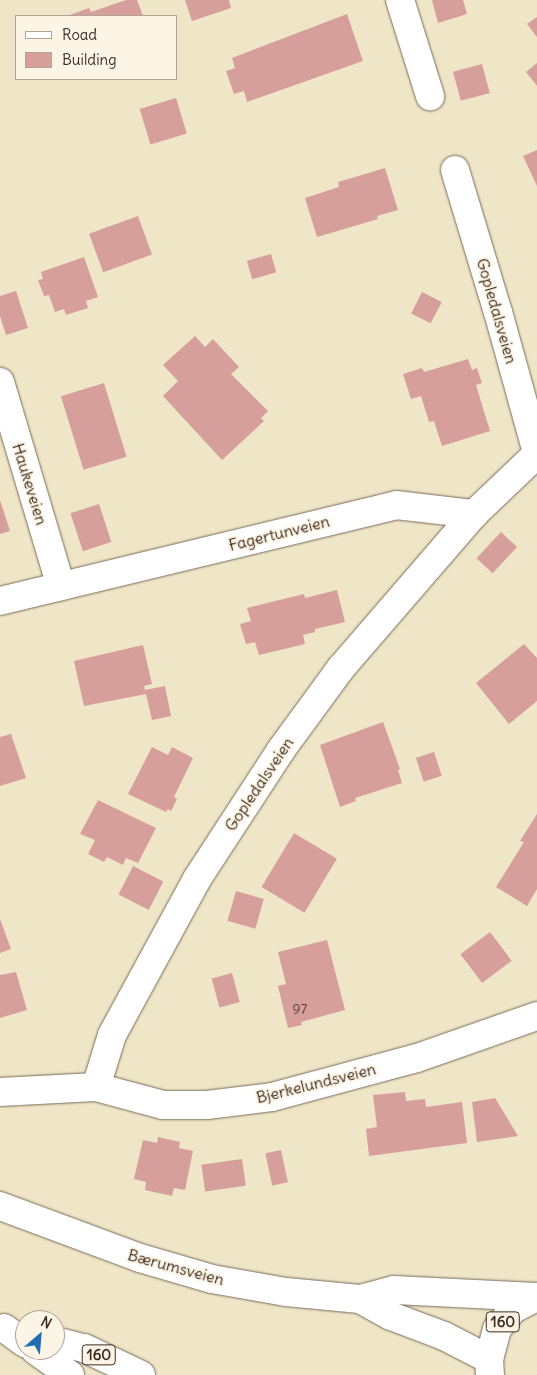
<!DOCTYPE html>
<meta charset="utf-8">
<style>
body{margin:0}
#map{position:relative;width:537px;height:1375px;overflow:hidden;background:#efe5c7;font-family:Delius,sans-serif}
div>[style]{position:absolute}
.building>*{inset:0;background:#d79f9b;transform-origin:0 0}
.roads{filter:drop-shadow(0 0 1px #7a6b59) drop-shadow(0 0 1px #7a6b59)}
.minor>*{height:28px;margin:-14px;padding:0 14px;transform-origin:14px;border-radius:14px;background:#fff}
.major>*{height:28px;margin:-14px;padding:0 14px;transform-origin:14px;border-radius:14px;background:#fff}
span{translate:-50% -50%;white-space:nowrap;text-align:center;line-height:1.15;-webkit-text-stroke:4px #fcf5e5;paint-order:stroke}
.number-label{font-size:14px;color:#62473d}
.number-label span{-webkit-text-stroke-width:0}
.shield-label span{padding:1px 4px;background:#fcf5e5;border:1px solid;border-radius:4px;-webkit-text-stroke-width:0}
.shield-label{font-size:15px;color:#3b2a1e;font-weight:700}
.street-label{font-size:16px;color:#3b2a1e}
.legend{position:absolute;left:15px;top:15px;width:162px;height:65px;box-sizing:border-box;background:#fcf5e5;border:1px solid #afa495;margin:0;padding:6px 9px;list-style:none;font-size:15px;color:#3b2a1e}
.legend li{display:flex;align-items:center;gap:10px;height:25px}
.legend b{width:25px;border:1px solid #afa495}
.north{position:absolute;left:15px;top:1310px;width:50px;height:50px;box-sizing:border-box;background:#fcf5e5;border:1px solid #afa495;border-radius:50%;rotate:27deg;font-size:14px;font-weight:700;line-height:20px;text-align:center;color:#3b2a1e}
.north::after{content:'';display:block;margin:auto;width:18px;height:22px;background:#1f6fb2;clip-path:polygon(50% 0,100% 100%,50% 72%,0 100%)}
</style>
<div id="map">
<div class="building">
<i style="clip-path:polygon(126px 0,137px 0,143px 16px,67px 16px,89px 8px,91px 12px)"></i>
<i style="clip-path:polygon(185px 0,229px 0,231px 8px,192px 21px)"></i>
<i style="clip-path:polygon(432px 0,463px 0,467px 14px,438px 23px)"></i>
<i style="clip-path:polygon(347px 14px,363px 61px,247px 102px,244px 91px,234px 94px,226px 71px,235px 68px,232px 58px)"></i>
<i style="clip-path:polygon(537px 17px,537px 37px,527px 24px)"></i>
<i style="clip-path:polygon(537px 63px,537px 86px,526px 72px)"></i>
<i style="left:482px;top:64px;width:30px;height:30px;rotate:75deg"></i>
<i style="left:176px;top:98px;width:37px;height:38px;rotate:73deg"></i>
<i style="clip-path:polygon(537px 150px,537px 186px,523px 156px)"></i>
<i style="clip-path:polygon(385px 168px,398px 210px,377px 216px,378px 219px,317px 237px,305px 198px,339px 187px,338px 182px)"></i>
<i style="left:138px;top:216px;width:41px;height:52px;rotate:70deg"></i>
<i style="left:271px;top:254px;width:19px;height:25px;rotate:74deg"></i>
<i style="clip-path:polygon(84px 257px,98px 297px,86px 301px,88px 308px,66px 315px,64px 309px,55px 312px,49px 295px,44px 296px,38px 280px,43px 279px,41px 272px)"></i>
<i style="clip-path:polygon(16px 291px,28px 328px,6px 335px,0 316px,0 296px)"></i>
<i style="left:422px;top:292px;width:22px;height:24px;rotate:27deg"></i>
<i style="clip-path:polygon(195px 336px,205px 347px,213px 339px,239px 367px,231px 374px,268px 411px,261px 418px,264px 421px,222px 460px,163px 396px,178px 381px,163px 365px)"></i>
<i style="clip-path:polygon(468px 359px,472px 370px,477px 368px,482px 383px,476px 385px,490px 431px,442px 446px,434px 421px,429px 422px,421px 396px,411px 399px,403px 374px,422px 368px,424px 372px)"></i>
<i style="left:104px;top:383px;width:77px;height:45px;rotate:73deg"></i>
<i style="clip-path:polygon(0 500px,10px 531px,0 534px)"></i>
<i style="left:99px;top:504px;width:40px;height:30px;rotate:72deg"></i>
<i style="left:501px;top:532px;width:22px;height:36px;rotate:43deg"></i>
<i style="clip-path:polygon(337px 590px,345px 622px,315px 629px,315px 632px,303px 635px,305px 644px,259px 655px,255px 642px,246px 644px,240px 624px,251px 621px,247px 608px,304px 594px,305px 598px)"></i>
<i style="clip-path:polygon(524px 644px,537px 658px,537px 701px,509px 724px,476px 683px)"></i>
<i style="clip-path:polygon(143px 645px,152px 684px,144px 686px,145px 690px,165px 686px,171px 716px,152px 720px,146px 694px,84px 706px,74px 661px)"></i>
<i style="clip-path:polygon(383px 722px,400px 769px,398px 770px,402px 783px,355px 798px,356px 801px,340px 807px,320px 745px)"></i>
<i style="clip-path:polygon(11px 734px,26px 778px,0 786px,0 737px)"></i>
<i style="clip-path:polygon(152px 747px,168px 755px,172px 747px,193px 758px,174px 797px,177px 799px,171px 811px,168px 809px,166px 812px,128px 794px)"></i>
<i style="left:434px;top:752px;width:25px;height:19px;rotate:72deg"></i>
<i style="clip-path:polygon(98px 800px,156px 828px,138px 863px,126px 858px,123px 865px,107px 857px,104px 862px,88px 854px,95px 840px,80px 834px)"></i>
<i style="clip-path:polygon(537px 814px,537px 889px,527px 906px,496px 887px,524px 842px,520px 841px)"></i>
<i style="left:294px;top:833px;width:50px;height:63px;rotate:31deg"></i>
<i style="left:133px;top:866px;width:34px;height:32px;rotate:27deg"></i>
<i style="left:236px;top:891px;width:29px;height:31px;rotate:16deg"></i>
<i style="clip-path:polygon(0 919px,11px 949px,0 953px)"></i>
<i style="left:490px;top:932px;width:36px;height:37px;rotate:53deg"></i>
<i style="clip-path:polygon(327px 940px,345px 1010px,301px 1022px,302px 1025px,288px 1028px,278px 986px,286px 984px,278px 952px)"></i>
<i style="clip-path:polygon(16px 972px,27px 1010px,0 1018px,0 975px)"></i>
<i style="left:232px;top:973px;width:30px;height:21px;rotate:75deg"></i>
<i style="clip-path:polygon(405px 1092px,406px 1101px,425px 1099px,426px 1107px,462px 1102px,467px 1143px,369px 1156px,366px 1129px,377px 1127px,373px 1095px)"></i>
<i style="clip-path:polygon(495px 1098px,518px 1136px,477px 1142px,472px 1102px)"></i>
<i style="clip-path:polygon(158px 1137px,180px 1142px,179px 1148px,193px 1151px,185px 1190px,174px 1188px,172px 1196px,145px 1190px,146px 1182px,134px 1179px,143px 1140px,157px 1143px)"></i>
<i style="left:281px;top:1150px;width:33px;height:16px;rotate:78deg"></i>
<i style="left:242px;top:1159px;width:27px;height:41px;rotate:82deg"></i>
</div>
<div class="roads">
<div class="minor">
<i style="left:400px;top:0;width:101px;rotate:72.6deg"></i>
<i style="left:455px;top:170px;width:148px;rotate:73.2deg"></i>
<i style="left:498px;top:312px;width:146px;rotate:74.5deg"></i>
<i style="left:0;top:382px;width:213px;rotate:73.4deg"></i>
<i style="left:0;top:601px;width:407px;rotate:-13.6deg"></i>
<i style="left:396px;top:505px;width:79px;rotate:6.6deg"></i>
<i style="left:474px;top:514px;width:87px;rotate:-43.6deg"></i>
<i style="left:96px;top:1087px;width:54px;rotate:-72.9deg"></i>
<i style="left:112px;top:1035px;width:178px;rotate:-61.4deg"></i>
<i style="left:197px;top:879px;width:154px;rotate:-56.9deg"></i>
<i style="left:281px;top:750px;width:102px;rotate:-53.8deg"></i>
<i style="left:341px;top:668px;width:203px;rotate:-49.2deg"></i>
<i style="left:0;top:1092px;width:96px;rotate:-3deg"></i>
<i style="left:96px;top:1087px;width:69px;rotate:15deg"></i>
<i style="left:163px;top:1105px;width:44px"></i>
<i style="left:207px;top:1105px;width:65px;rotate:-7deg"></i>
<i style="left:272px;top:1097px;width:150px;rotate:-15.1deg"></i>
<i style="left:417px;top:1058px;width:127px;rotate:-19.3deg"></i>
</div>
<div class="major">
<i style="left:0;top:1206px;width:149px;rotate:20.4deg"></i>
<i style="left:140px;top:1258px;width:75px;rotate:16.3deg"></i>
<i style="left:212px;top:1279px;width:75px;rotate:10deg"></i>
<i style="left:286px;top:1292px;width:74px;rotate:5.4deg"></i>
<i style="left:360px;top:1299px;width:35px;rotate:-15deg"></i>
<i style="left:394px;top:1290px;width:142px;rotate:2.8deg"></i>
<i style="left:360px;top:1299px;width:35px;rotate:29deg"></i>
<i style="left:391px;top:1316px;width:57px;rotate:20.7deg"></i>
<i style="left:444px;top:1336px;width:51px;rotate:27.1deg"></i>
<i style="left:4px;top:1328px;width:26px;rotate:36deg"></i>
<i style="left:55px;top:1341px;width:30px;rotate:14deg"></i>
<i style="left:84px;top:1348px;width:63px;rotate:25.3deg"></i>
<i style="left:35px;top:1350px;width:43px;rotate:35.5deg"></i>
<i style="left:490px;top:1375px;width:16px;rotate:-94deg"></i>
<i style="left:489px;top:1359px;width:31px;rotate:-75deg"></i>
<i style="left:497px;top:1329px;width:26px;rotate:-51deg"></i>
<i style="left:513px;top:1309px;width:27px;rotate:-27deg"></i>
</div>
</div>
<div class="number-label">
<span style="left:300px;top:1009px">97</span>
</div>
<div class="shield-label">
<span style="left:503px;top:1322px">160</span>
<span style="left:99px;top:1355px">160</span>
</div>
<div class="street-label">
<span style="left:497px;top:311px;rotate:74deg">Gopledalsveien</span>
<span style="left:30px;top:484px;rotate:73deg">Haukeveien</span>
<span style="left:279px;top:533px;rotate:-14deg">Fagertunveien</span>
<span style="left:259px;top:784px;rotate:-56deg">Gopledalsveien</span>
<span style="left:316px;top:1083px;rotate:-14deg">Bjerkelundsveien</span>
<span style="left:176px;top:1267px;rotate:15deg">Bærumsveien</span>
</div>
<ul class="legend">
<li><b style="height:6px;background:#fff"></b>Road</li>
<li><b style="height:14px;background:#d79f9b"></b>Building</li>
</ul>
<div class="north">N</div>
</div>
